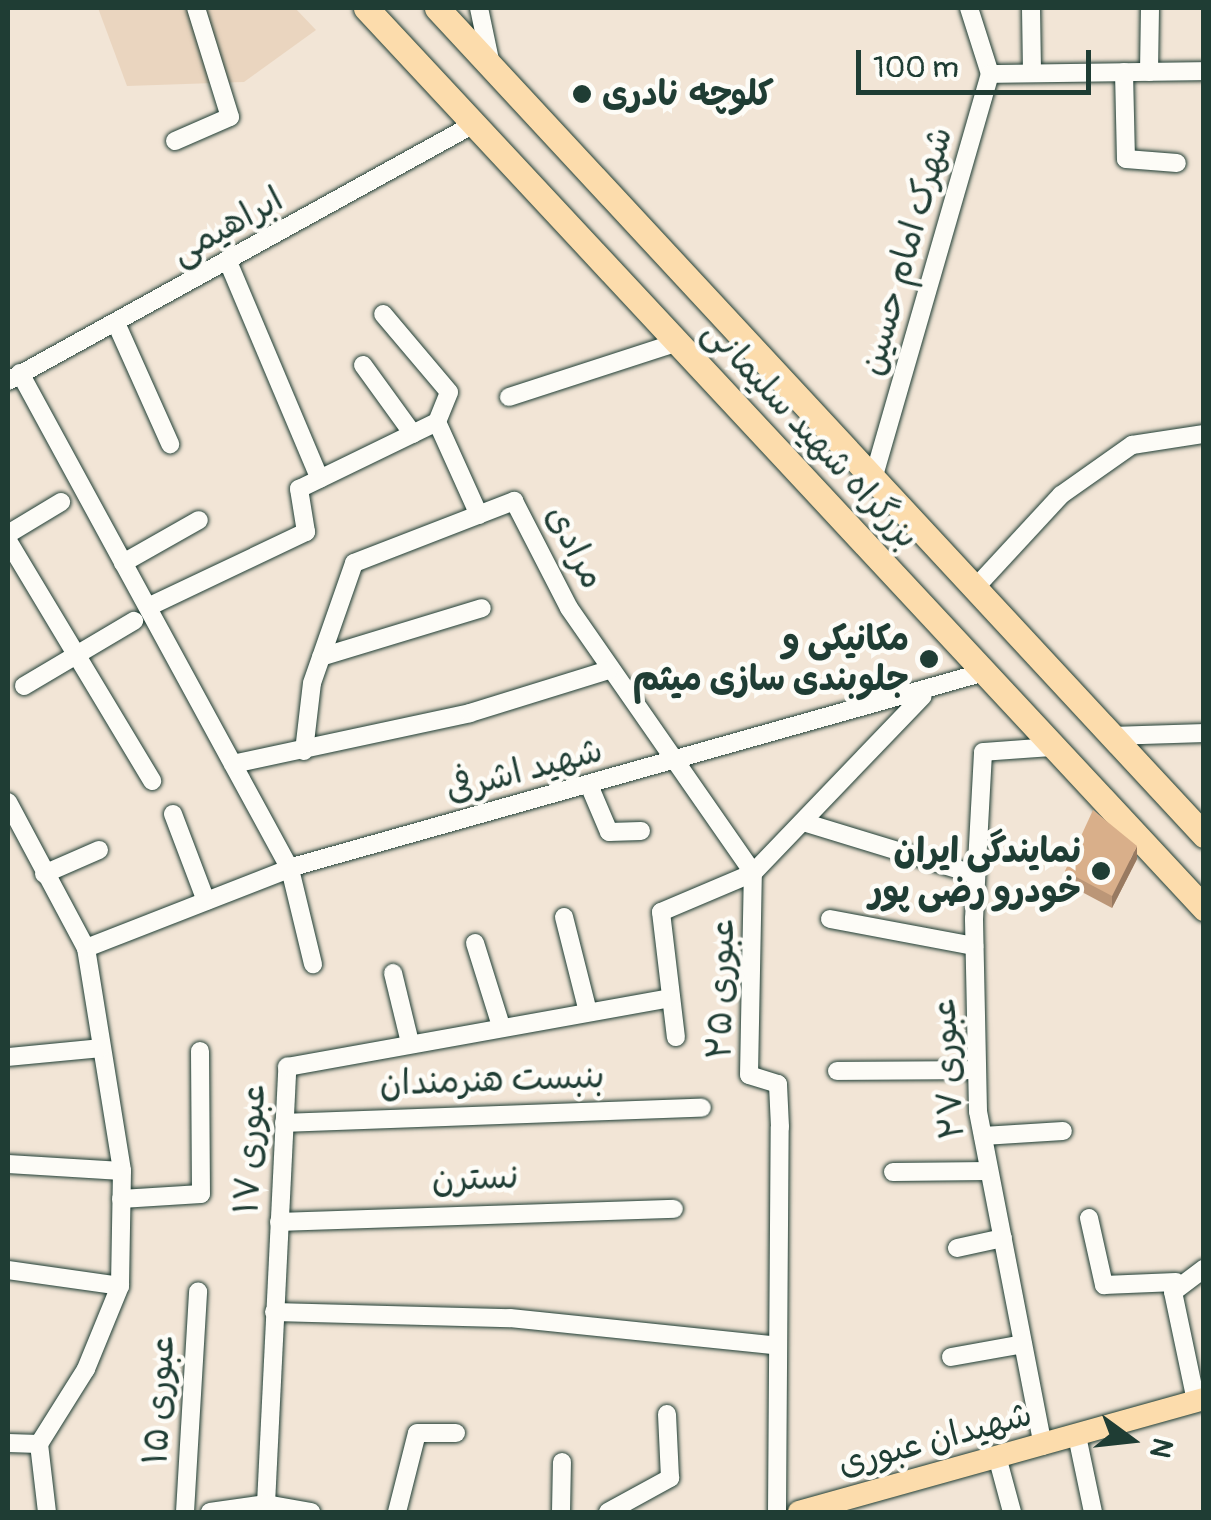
<!DOCTYPE html>
<meta charset="utf-8">
<style>
body{margin:0}
#map{position:relative;width:1211px;height:1520px;overflow:hidden;background:#f2e5d6;font-family:Pangolin,"Playpen Sans Arabic",sans-serif}
div>[style]{position:absolute}
.built>*{inset:0;background:#ead5bf}
.roads{filter:drop-shadow(0 0 2px #1f3d34) drop-shadow(0 0 2px #1f3d34)}
.minor>*{height:18px;margin:-9px;padding:0 9px;transform-origin:9px;border-radius:9px;background:#fdfcf7}
.major>*{height:22px;margin:-11px;padding:0 11px;transform-origin:11px;border-radius:11px;background:#fcdcac}
.highway>*{height:25px;margin:-12.5px;padding:0 12.5px;transform-origin:12.5px;border-radius:12.5px;background:#fcdcac}
.wall>*{inset:0;background:#bb9677}
.shaded-wall>*{inset:0;background:#987a61}
.building>*{inset:0;background:#d9af8a}
.dots>*{width:28px;height:28px;translate:-50% -50%;box-sizing:border-box;border:5px solid #fdfcf7;border-radius:50%}
span{translate:-50% -50%;white-space:nowrap;text-align:center;line-height:1.15;-webkit-text-stroke:9px #fdfcf7;paint-order:stroke}
.poi-label{font-size:35px;color:#1f3d34;font-weight:700}
.left{translate:0 -50%;text-align:left}
.right{translate:-100% -50%;text-align:right}
.street-label{font-size:35px;color:#1f3d34}
.frame{position:absolute;inset:0;border:10px solid #1f3d34;pointer-events:none}
.north{position:absolute;left:1081px;top:1390px;width:100px;height:100px;-webkit-text-stroke:8px #fdfcf7;paint-order:stroke;rotate:105deg;font-size:28px;font-weight:700;line-height:40px;text-align:center;color:#1f3d34}
.north::after{content:'';display:block;margin:auto;width:35px;height:45px;background:#1f3d34;clip-path:polygon(50% 0,100% 100%,50% 72%,0 100%)}
.scale{position:absolute;left:856px;top:50px;width:235px;height:45px;box-sizing:border-box;border:5px solid #1f3d34;border-top:0;padding-left:12px;font-size:30px;line-height:35px;white-space:nowrap;color:#1f3d34;-webkit-text-stroke:8px #fdfcf7;paint-order:stroke}
</style>
<div id="map">
<div class="built">
<i style="clip-path:polygon(98px 8px,295px 8px,316px 30px,244px 82px,127px 86px)"></i>
</div>
<div class="roads">
<div class="minor">
<i style="left:479px;top:8px;width:53px;rotate:78.1deg"></i>
<i style="left:969px;top:8px;width:69px;rotate:72.3deg"></i>
<i style="left:1031px;top:8px;width:65px;rotate:89.1deg"></i>
<i style="left:1124px;top:72px;width:87px;rotate:88.7deg"></i>
<i style="left:1126px;top:159px;width:51px;rotate:4.5deg"></i>
<i style="left:1149px;top:72px;width:64px;rotate:-89.1deg"></i>
<i style="left:175px;top:141px;width:60px;rotate:-23.6deg"></i>
<i style="left:230px;top:117px;width:114px;rotate:-107.3deg"></i>
<i style="left:229px;top:264px;width:233px;rotate:67.1deg"></i>
<i style="left:116px;top:323px;width:133px;rotate:65.9deg"></i>
<i style="left:363px;top:365px;width:85px;rotate:54.1deg"></i>
<i style="left:20px;top:373px;width:565px;rotate:61.44deg"></i>
<i style="left:290px;top:869px;width:98px;rotate:76.4deg"></i>
<i style="left:8px;top:381px;width:532px;rotate:-28.88deg"></i>
<i style="left:509px;top:397px;width:178px;rotate:-18deg"></i>
<i style="left:437px;top:422px;width:102px;rotate:65.7deg"></i>
<i style="left:873px;top:479px;width:422px;rotate:-73.9deg"></i>
<i style="left:990px;top:74px;width:214px;rotate:-0.8deg"></i>
<i style="left:8px;top:534px;width:62px;rotate:-31.1deg"></i>
<i style="left:8px;top:541px;width:280px;rotate:59deg"></i>
<i style="left:123px;top:563px;width:87px;rotate:-29.5deg"></i>
<i style="left:975px;top:588px;width:127px;rotate:-47.2deg"></i>
<i style="left:1061px;top:495px;width:87px;rotate:-35.2deg"></i>
<i style="left:1132px;top:445px;width:73px;rotate:-8.7deg"></i>
<i style="left:148px;top:607px;width:175px;rotate:-25.4deg"></i>
<i style="left:306px;top:532px;width:44px;rotate:-99.2deg"></i>
<i style="left:299px;top:489px;width:153px;rotate:-25.9deg"></i>
<i style="left:437px;top:422px;width:32px;rotate:-68deg"></i>
<i style="left:449px;top:392px;width:102px;rotate:-130.2deg"></i>
<i style="left:321px;top:657px;width:168px;rotate:-16.9deg"></i>
<i style="left:24px;top:686px;width:128px;rotate:-30.6deg"></i>
<i style="left:1112px;top:736px;width:92px;rotate:-1.9deg"></i>
<i style="left:304px;top:751px;width:68px;rotate:-83.3deg"></i>
<i style="left:312px;top:683px;width:127px;rotate:-70.7deg"></i>
<i style="left:354px;top:563px;width:172px;rotate:-21.2deg"></i>
<i style="left:514px;top:501px;width:120px;rotate:62.8deg"></i>
<i style="left:569px;top:608px;width:323px;rotate:55.2deg"></i>
<i style="left:753px;top:873px;width:100px;rotate:157deg"></i>
<i style="left:661px;top:912px;width:126px;rotate:83.2deg"></i>
<i style="left:233px;top:764px;width:242px;rotate:-12.1deg"></i>
<i style="left:470px;top:713px;width:145px;rotate:-17.2deg"></i>
<i style="left:589px;top:785px;width:51px;rotate:66.9deg"></i>
<i style="left:609px;top:832px;width:32px;rotate:-2deg"></i>
<i style="left:8px;top:802px;width:166px;rotate:61.9deg"></i>
<i style="left:86px;top:948px;width:226px;rotate:80.8deg"></i>
<i style="left:122px;top:1171px;width:115px;rotate:91deg"></i>
<i style="left:120px;top:1286px;width:90px;rotate:112.3deg"></i>
<i style="left:86px;top:1369px;width:89px;rotate:122.1deg"></i>
<i style="left:39px;top:1444px;width:68px;rotate:83.3deg"></i>
<i style="left:173px;top:814px;width:93px;rotate:69.2deg"></i>
<i style="left:803px;top:822px;width:181px;rotate:17deg"></i>
<i style="left:44px;top:874px;width:60px;rotate:-23.6deg"></i>
<i style="left:564px;top:917px;width:98px;rotate:75.8deg"></i>
<i style="left:830px;top:919px;width:147px;rotate:10.6deg"></i>
<i style="left:475px;top:943px;width:87px;rotate:72.6deg"></i>
<i style="left:86px;top:948px;width:225px;rotate:-21.3deg"></i>
<i style="left:296px;top:866px;width:716px;rotate:-15.73deg"></i>
<i style="left:393px;top:973px;width:72px;rotate:76.3deg"></i>
<i style="left:8px;top:1057px;width:93px;rotate:-5.5deg"></i>
<i style="left:837px;top:1071px;width:140px;rotate:-0.4deg"></i>
<i style="left:284px;top:1123px;width:418px;rotate:-2.1deg"></i>
<i style="left:983px;top:1136px;width:80px;rotate:-3.6deg"></i>
<i style="left:8px;top:1164px;width:114px;rotate:3.5deg"></i>
<i style="left:893px;top:1172px;width:96px;rotate:-0.6deg"></i>
<i style="left:121px;top:1199px;width:80px;rotate:-3.6deg"></i>
<i style="left:201px;top:1194px;width:143px;rotate:-90.4deg"></i>
<i style="left:1089px;top:1218px;width:69px;rotate:77.4deg"></i>
<i style="left:1104px;top:1285px;width:72px;rotate:-2.4deg"></i>
<i style="left:279px;top:1222px;width:395px;rotate:-1.9deg"></i>
<i style="left:957px;top:1248px;width:47px;rotate:-12.3deg"></i>
<i style="left:8px;top:1270px;width:113px;rotate:8.1deg"></i>
<i style="left:274px;top:1312px;width:236px;rotate:1.5deg"></i>
<i style="left:510px;top:1318px;width:264px;rotate:5.9deg"></i>
<i style="left:951px;top:1357px;width:73px;rotate:-10.2deg"></i>
<i style="left:1196px;top:1401px;width:111px;rotate:-101.9deg"></i>
<i style="left:1173px;top:1292px;width:39px;rotate:-37deg"></i>
<i style="left:1077px;top:1436px;width:78px;rotate:78.1deg"></i>
<i style="left:8px;top:1443px;width:31px;rotate:2deg"></i>
<i style="left:1043px;top:1446px;width:341px;rotate:-101deg"></i>
<i style="left:978px;top:1111px;width:192px;rotate:-91.2deg"></i>
<i style="left:974px;top:919px;width:167px;rotate:-86.9deg"></i>
<i style="left:983px;top:752px;width:70px;rotate:-4.1deg"></i>
<i style="left:998px;top:1460px;width:54px;rotate:74.9deg"></i>
<i style="left:266px;top:1504px;width:438px;rotate:-87.2deg"></i>
<i style="left:287px;top:1067px;width:390px;rotate:-10.2deg"></i>
<i style="left:185px;top:1512px;width:221px;rotate:-86.6deg"></i>
<i style="left:210px;top:1512px;width:57px;rotate:-8.1deg"></i>
<i style="left:266px;top:1504px;width:46px;rotate:10.1deg"></i>
<i style="left:397px;top:1512px;width:81px;rotate:-75.8deg"></i>
<i style="left:417px;top:1433px;width:39px"></i>
<i style="left:561px;top:1512px;width:50px;rotate:-88.9deg"></i>
<i style="left:608px;top:1512px;width:71px;rotate:-28.7deg"></i>
<i style="left:670px;top:1478px;width:64px;rotate:-92.7deg"></i>
<i style="left:777px;top:1512px;width:385px;rotate:-89.6deg"></i>
<i style="left:780px;top:1127px;width:43px;rotate:-92.7deg"></i>
<i style="left:778px;top:1084px;width:30px;rotate:-163deg"></i>
<i style="left:749px;top:1075px;width:202px;rotate:-88.9deg"></i>
<i style="left:753px;top:873px;width:245px;rotate:-46.2deg"></i>
</div>
<div class="major">
<i style="left:799px;top:1512px;width:420px;rotate:-15.6deg"></i>
</div>
<div class="highway">
<i style="left:366px;top:8px;width:1230px;rotate:47.04deg"></i>
<i style="left:437px;top:8px;width:1128px;rotate:47.16deg"></i>
</div>
</div>
<div class="wall">
<i style="clip-path:polygon(1137px 859px,1112px 908px,1065px 883px,1065px 871px)"></i>
</div>
<div class="shaded-wall">
<i style="clip-path:polygon(1137px 846px,1137px 859px,1112px 908px,1112px 896px)"></i>
</div>
<div class="building">
<i style="clip-path:polygon(1093px 810px,1137px 846px,1112px 896px,1065px 871px)"></i>
</div>
<div class="dots">
<i style="left:582px;top:94px;background:#1f3d34"></i>
<i style="left:929px;top:659px;background:#1f3d34"></i>
<i style="left:1101px;top:871px;background:#1f3d34"></i>
</div>
<div class="poi-label">
<span class="left" style="left:602px;top:94px">کلوچه نادری</span>
<span class="right" style="left:909px;top:659px">مکانیکی و<br>جلوبندی سازی میثم</span>
<span class="right" style="left:1081px;top:871px">نمایندگی ایران<br>خودرو رضی پور</span>
</div>
<div class="street-label">
<span style="left:227px;top:226px;rotate:-29deg">ابراهیمی</span>
<span style="left:906px;top:251px;rotate:-74deg">شهرک امام حسین</span>
<span style="left:811px;top:434px;rotate:47deg">بزرگراه شهید سلیمانی</span>
<span style="left:575px;top:547px;rotate:63deg">مرادی</span>
<span style="left:524px;top:770px;rotate:-15deg">شهید اشرفی</span>
<span style="left:721px;top:989px;rotate:-89deg">عبوری ۲۵</span>
<span style="left:948px;top:1069px;rotate:-94deg">عبوری ۲۷</span>
<span style="left:492px;top:1080px;rotate:-2deg">بنبست هنرمندان</span>
<span style="left:250px;top:1149px;rotate:-87deg">عبوری ۱۷</span>
<span style="left:475px;top:1178px;rotate:-2deg">نسترن</span>
<span style="left:159px;top:1400px;rotate:-87deg">عبوری ۱۵</span>
<span style="left:935px;top:1439px;rotate:-15deg">شهیدان عبوری</span>
</div>
<div class="frame"></div>
<div class="north">N</div>
<div class="scale">100 m</div>
</div>
